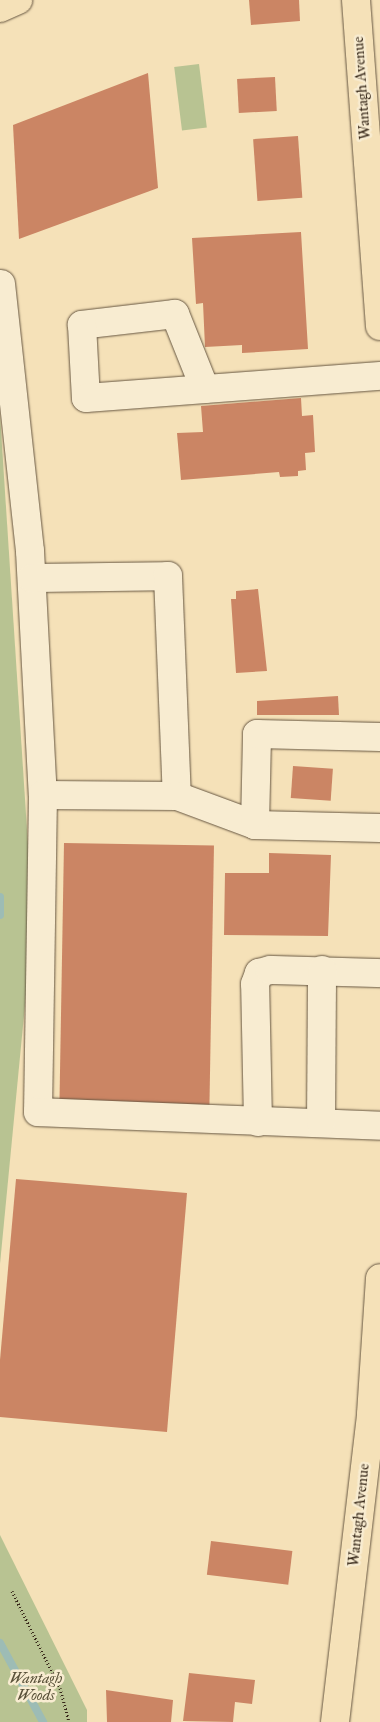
<!DOCTYPE html>
<style>
body{margin:0}
#map{position:relative;width:380px;height:1722px;overflow:hidden;background:#f5e1b8;font-family:"IM FELL Great Primer",serif}
div>[style]{position:absolute}
.green>*{inset:0;background:#b8c392;transform-origin:0 0}
.stream>*{height:8px;margin:-4px;padding:0 4px;transform-origin:4px;border-radius:4px;background:#9dbcb5}
.building>*{inset:0;background:#cb8564;transform-origin:0 0}
.path>*{height:3px;margin-top:-1.5px;transform-origin:0;background:repeating-linear-gradient(90deg,#38291a 0 1px,transparent 0 3.5px)}
.roads{filter:drop-shadow(0 0 1px #675742) drop-shadow(0 0 1px #675742)}
.minor>*{height:28px;margin:-14px;padding:0 14px;transform-origin:14px;border-radius:14px;background:#f8ecd1}
.major>*{height:28px;margin:-14px;padding:0 14px;transform-origin:14px;border-radius:14px;background:#f5e1b8}
span{translate:-50% -50%;white-space:nowrap;text-align:center;line-height:1.15;-webkit-text-stroke:5px #f8ecd1;paint-order:stroke}
.street-label{font-size:15px;color:#38291a}
.park-label{font-size:15px;color:#585038;font-style:italic}
</style>
<div id="map">
<div class="green">
<i style="left:199px;top:64px;width:64px;height:25px;rotate:83deg"></i>
<i style="clip-path:polygon(0 415px,33px 922px,0 1264px)"></i>
<i style="clip-path:polygon(0 1535px,87px 1710px,87px 1722px,0 1722px)"></i>
</div>
<div class="stream">
<i style="left:0;top:897px;width:18px;rotate:90deg"></i>
<i style="left:0;top:1643px;width:90px;rotate:61.4deg"></i>
</div>
<div class="building">
<i style="clip-path:polygon(249px 0,299px 0,300px 21px,251px 25px)"></i>
<i style="clip-path:polygon(148px 73px,158px 188px,19px 239px,13px 125px)"></i>
<i style="left:275px;top:77px;width:34px;height:38px;rotate:87deg"></i>
<i style="left:298px;top:136px;width:62px;height:45px;rotate:86deg"></i>
<i style="clip-path:polygon(301px 232px,308px 349px,242px 353px,242px 345px,205px 347px,203px 303px,196px 304px,192px 238px)"></i>
<i style="clip-path:polygon(301px 398px,302px 416px,313px 415px,315px 452px,305px 453px,306px 470px,298px 471px,298px 476px,280px 477px,279px 472px,181px 480px,177px 433px,203px 432px,201px 406px)"></i>
<i style="clip-path:polygon(258px 589px,267px 671px,236px 673px,231px 599px,236px 599px,236px 591px)"></i>
<i style="clip-path:polygon(338px 696px,339px 715px,257px 715px,257px 701px)"></i>
<i style="left:293px;top:766px;width:40px;height:32px;rotate:4deg"></i>
<i style="left:64px;top:843px;width:150px;height:262px;rotate:1deg"></i>
<i style="clip-path:polygon(269px 853px,331px 855px,328px 936px,224px 935px,225px 873px,269px 873px)"></i>
<i style="clip-path:polygon(16px 1179px,187px 1193px,167px 1432px,0 1417px,0 1360px)"></i>
<i style="left:211px;top:1541px;width:82px;height:34px;rotate:7deg"></i>
<i style="clip-path:polygon(189px 1673px,255px 1680px,252px 1704px,235px 1702px,233px 1722px,183px 1721px)"></i>
<i style="clip-path:polygon(106px 1690px,173px 1700px,171px 1722px,107px 1722px)"></i>
</div>
<div class="path">
<i style="left:12px;top:1591px;width:108px;rotate:63.7deg"></i>
<i style="left:60px;top:1688px;width:35px;rotate:75deg"></i>
</div>
<div class="roads">
<div class="minor">
<i style="left:1px;top:284px;width:269px;rotate:83.8deg"></i>
<i style="left:30px;top:551px;width:244px;rotate:87deg"></i>
<i style="left:43px;top:795px;width:317px;rotate:90.9deg"></i>
<i style="left:38px;top:1112px;width:342px;rotate:2.3deg"></i>
<i style="left:205px;top:389px;width:81px;rotate:-111.8deg"></i>
<i style="left:175px;top:314px;width:94px;rotate:173.3deg"></i>
<i style="left:82px;top:325px;width:73px;rotate:86.9deg"></i>
<i style="left:86px;top:398px;width:295px;rotate:-4.3deg"></i>
<i style="left:32px;top:578px;width:136px;rotate:-0.8deg"></i>
<i style="left:168px;top:576px;width:220px;rotate:87.7deg"></i>
<i style="left:177px;top:796px;width:134px;rotate:-179.6deg"></i>
<i style="left:177px;top:796px;width:83px;rotate:20.4deg"></i>
<i style="left:255px;top:825px;width:125px;rotate:1.4deg"></i>
<i style="left:255px;top:825px;width:91px;rotate:-88.7deg"></i>
<i style="left:257px;top:734px;width:123px;rotate:1.4deg"></i>
<i style="left:258px;top:1122px;width:138px;rotate:-91.2deg"></i>
<i style="left:255px;top:984px;width:12px;rotate:-70deg"></i>
<i style="left:259px;top:973px;width:11px;rotate:-15deg"></i>
<i style="left:270px;top:970px;width:110px;rotate:1.6deg"></i>
<i style="left:321px;top:1123px;width:153px;rotate:-89.6deg"></i>
</div>
<div class="major">
<i style="left:356px;top:0;width:327px;rotate:85.8deg"></i>
<i style="left:0;top:8px;width:20px;rotate:-24deg"></i>
<i style="left:335px;top:1722px;width:310px;rotate:-83.3deg"></i>
<i style="left:371px;top:1414px;width:136px;rotate:-86.2deg"></i>
</div>
</div>
<div class="street-label">
<span style="left:362px;top:88px;rotate:-94deg">Wantagh Avenue</span>
<span style="left:359px;top:1515px;rotate:-84deg">Wantagh Avenue</span>
</div>
<div class="park-label">
<span style="left:36px;top:1687px">Wantagh<br>Woods</span>
</div>
</div>
